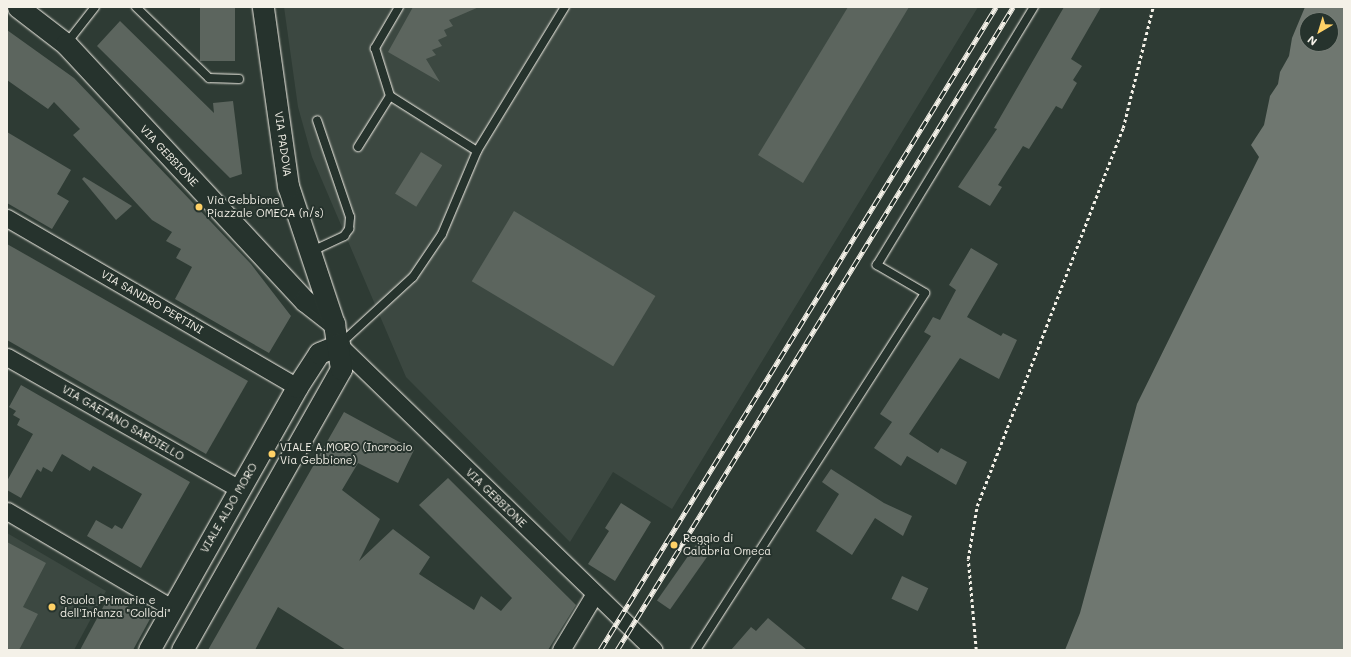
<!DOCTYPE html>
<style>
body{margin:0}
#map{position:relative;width:1351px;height:657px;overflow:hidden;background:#2e3b34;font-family:Mali,sans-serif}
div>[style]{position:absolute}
.built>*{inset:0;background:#3c4841}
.water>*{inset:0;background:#6f7770}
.building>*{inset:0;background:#5c655e;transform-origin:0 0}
.path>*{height:2.5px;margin-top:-1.25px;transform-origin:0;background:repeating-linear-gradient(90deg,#f4f1e8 0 3px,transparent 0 6px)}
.roads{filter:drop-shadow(0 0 1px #f4f1e8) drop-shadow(0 0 1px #f4f1e8)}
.service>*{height:8px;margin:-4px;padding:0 4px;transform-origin:4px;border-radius:4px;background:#26332d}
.minor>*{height:17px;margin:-8.5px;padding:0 8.5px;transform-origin:8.5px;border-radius:8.5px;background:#26332d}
.tertiary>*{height:21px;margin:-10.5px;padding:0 10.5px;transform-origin:10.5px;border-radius:10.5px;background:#26332d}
.rail>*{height:4.5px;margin-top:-2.25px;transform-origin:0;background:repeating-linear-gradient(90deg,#26332d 0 9px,#f4f1e8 0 18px);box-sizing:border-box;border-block:1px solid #f4f1e8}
.dots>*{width:11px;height:11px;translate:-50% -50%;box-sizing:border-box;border:2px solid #26332d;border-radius:50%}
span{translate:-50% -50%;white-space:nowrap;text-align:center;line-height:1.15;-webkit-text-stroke:4px #26332d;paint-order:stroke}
.street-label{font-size:11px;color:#f4f1e8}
.poi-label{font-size:11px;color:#f4f1e8}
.left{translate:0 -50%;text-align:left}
.frame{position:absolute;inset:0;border:8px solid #f4f1e8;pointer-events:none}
.north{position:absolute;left:1299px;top:12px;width:40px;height:40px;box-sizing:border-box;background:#26332d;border:1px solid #787f78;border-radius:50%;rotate:218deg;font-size:11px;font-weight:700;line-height:16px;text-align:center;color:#f4f1e8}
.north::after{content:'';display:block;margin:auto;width:14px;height:18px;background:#ffd166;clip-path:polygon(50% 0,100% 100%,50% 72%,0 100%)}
</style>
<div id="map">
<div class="built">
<i style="clip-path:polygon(284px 7px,978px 7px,672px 509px,613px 472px,570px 542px,406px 377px,312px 157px,298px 107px)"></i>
<i style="clip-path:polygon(7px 533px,106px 591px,74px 650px,7px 650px)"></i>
</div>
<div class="water">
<i style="clip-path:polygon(evenodd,1305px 7px,1344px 7px,1344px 650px,1065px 650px,1080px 613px,1137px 404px,1259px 157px,1251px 145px,1264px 125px,1270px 96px,1278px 84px,1280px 72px,1289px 56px,1292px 38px,1305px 7px,1307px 20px,1331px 20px,1331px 44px,1307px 44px,1307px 20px)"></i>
</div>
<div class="building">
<i style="left:200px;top:7px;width:35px;height:54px"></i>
<i style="clip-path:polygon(413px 7px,479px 7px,449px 20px,453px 26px,444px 30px,447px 36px,438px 40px,442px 46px,432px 50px,436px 55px,426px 59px,440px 82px,388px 52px)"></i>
<i style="clip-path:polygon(848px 7px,909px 7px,803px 183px,758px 155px)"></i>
<i style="clip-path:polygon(1064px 7px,1101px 7px,1071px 59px,1082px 66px,1073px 80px,1077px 83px,1062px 109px,1056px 106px,1029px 149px,1023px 146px,998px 185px,1002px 187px,990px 206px,958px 187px,997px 129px,994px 128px)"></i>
<i style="clip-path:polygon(120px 21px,214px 113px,213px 103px,233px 101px,242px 174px,230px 178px,97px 46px)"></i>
<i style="clip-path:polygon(7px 30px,74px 78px,251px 264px,291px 316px,269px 353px,175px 299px,192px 267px,176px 258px,181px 249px,166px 241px,172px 232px,152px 220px,73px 135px,80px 129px,54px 102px,48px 109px,7px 80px)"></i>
<i style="clip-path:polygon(7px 132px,71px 170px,57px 194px,69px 201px,52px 229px,7px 203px)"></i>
<i style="left:421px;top:152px;width:25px;height:49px;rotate:32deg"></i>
<i style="clip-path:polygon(84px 177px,132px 206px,116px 220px,82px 179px)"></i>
<i style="left:514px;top:211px;width:165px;height:82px;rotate:31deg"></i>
<i style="clip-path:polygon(7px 244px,248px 381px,206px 454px,7px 340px)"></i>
<i style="clip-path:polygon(971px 248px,998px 264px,967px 317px,1001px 336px,1003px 333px,1017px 340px,999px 379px,960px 358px,909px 434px,938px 453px,941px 448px,967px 462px,956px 485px,907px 456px,901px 466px,874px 448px,892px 422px,880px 414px,931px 336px,924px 332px,933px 317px,940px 320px,956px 290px,949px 285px)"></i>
<i style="clip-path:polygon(21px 385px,190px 482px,141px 568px,87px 536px,96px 520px,112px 529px,115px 525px,122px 529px,142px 494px,93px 466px,90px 471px,62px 454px,52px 472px,43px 467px,41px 472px,37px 469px,21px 498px,7px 490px,7px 481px,33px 434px,17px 425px,20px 419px,13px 415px,16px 411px,9px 407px)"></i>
<i style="clip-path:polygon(344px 412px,414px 450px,398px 483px,358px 463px,342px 490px,380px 519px,359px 561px,393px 529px,430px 557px,419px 574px,474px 610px,481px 596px,501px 611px,512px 598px,419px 505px,448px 478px,576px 605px,548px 650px,346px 650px,278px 607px,255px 650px,208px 650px)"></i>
<i style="clip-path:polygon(831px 469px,884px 503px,912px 516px,903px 536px,875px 518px,852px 555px,816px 531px,839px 494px,822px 482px)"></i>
<i style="clip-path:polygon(621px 503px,651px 522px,615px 581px,588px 564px,609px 531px,605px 528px)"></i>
<i style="left:700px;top:539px;width:16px;height:75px;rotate:35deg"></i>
<i style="clip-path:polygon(7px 542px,46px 563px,23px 607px,38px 614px,19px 650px,7px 650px)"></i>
<i style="left:902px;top:576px;width:29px;height:25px;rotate:25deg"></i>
<i style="clip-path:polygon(109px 596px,150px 619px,133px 650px,80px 650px)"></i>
<i style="clip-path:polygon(768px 618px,807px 650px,731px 650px,751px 627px,756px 631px)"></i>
</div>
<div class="path">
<i style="left:976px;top:650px;width:91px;rotate:-95deg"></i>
<i style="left:968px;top:559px;width:54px;rotate:-80.4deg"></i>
<i style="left:977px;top:506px;width:405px;rotate:-68.9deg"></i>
<i style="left:1123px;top:128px;width:125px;rotate:-76.1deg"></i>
</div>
<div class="roads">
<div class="service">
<i style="left:136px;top:7px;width:102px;rotate:44.2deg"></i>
<i style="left:209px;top:78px;width:30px;rotate:2deg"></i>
<i style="left:399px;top:7px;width:48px;rotate:120.3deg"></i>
<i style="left:375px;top:48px;width:50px;rotate:72.6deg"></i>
<i style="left:390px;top:96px;width:103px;rotate:32.3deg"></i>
<i style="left:477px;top:151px;width:169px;rotate:-58.6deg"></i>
<i style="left:66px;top:44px;width:47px;rotate:-51.9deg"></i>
<i style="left:358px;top:147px;width:60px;rotate:-57.9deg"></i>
<i style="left:310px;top:252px;width:38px;rotate:-25deg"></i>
<i style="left:344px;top:236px;width:9px;rotate:-54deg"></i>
<i style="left:349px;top:229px;width:12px;rotate:-85deg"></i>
<i style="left:350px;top:217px;width:102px;rotate:-108.8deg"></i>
<i style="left:339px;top:345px;width:100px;rotate:-42.6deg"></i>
<i style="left:413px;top:277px;width:52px;rotate:-56deg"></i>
<i style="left:442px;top:234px;width:90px;rotate:-67.1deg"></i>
<i style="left:696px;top:650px;width:424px;rotate:-57.3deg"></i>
<i style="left:925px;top:293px;width:56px;rotate:-149.7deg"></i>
<i style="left:877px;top:265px;width:302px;rotate:-58.7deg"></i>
</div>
<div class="minor">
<i style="left:7px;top:218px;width:336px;rotate:30.2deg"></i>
<i style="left:339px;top:345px;width:438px;rotate:44.1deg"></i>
<i style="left:7px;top:357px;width:267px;rotate:29.6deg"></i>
<i style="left:7px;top:511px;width:191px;rotate:30.5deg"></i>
<i style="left:561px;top:650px;width:64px;rotate:-59deg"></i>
</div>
<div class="tertiary">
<i style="left:18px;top:7px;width:61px;rotate:37.6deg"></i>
<i style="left:66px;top:44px;width:351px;rotate:47.1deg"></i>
<i style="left:305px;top:301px;width:37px;rotate:38deg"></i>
<i style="left:149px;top:650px;width:302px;rotate:-60.6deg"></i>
<i style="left:297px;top:387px;width:40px;rotate:-57.1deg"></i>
<i style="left:319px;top:353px;width:22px;rotate:-22deg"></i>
<i style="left:182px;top:650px;width:323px;rotate:-60.5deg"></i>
<i style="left:341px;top:369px;width:46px;rotate:-98.8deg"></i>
<i style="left:334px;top:324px;width:145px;rotate:-108.4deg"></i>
<i style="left:288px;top:186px;width:181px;rotate:-98deg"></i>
</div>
</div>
<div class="rail">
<i style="left:600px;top:650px;width:755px;rotate:-58.37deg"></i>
<i style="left:617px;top:650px;width:755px;rotate:-58.37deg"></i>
</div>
<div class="dots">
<i style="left:199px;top:207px;background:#ffd166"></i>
<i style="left:272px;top:454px;background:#ffd166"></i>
<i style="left:674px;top:545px;background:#ffd166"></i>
<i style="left:52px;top:607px;background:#ffd166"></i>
</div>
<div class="street-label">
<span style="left:283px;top:144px;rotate:82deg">VIA PADOVA</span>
<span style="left:169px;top:156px;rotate:47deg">VIA GEBBIONE</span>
<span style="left:152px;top:302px;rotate:30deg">VIA SANDRO PERTINI</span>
<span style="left:123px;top:423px;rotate:30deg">VIA GAETANO SARDIELLO</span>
<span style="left:496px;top:498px;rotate:44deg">VIA GEBBIONE</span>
<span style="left:229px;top:508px;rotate:-60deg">VIALE ALDO MORO</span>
</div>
<div class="poi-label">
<span class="left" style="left:207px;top:207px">Via Gebbione<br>Piazzale OMECA (n/s)</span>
<span class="left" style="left:280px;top:454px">VIALE A.MORO (Incrocio<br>Via Gebbione)</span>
<span class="left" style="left:683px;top:545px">Reggio di<br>Calabria Omeca</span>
<span class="left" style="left:60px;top:607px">Scuola Primaria e<br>dell'Infanza "Collodi"</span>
</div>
<div class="frame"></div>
<div class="north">N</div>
</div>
